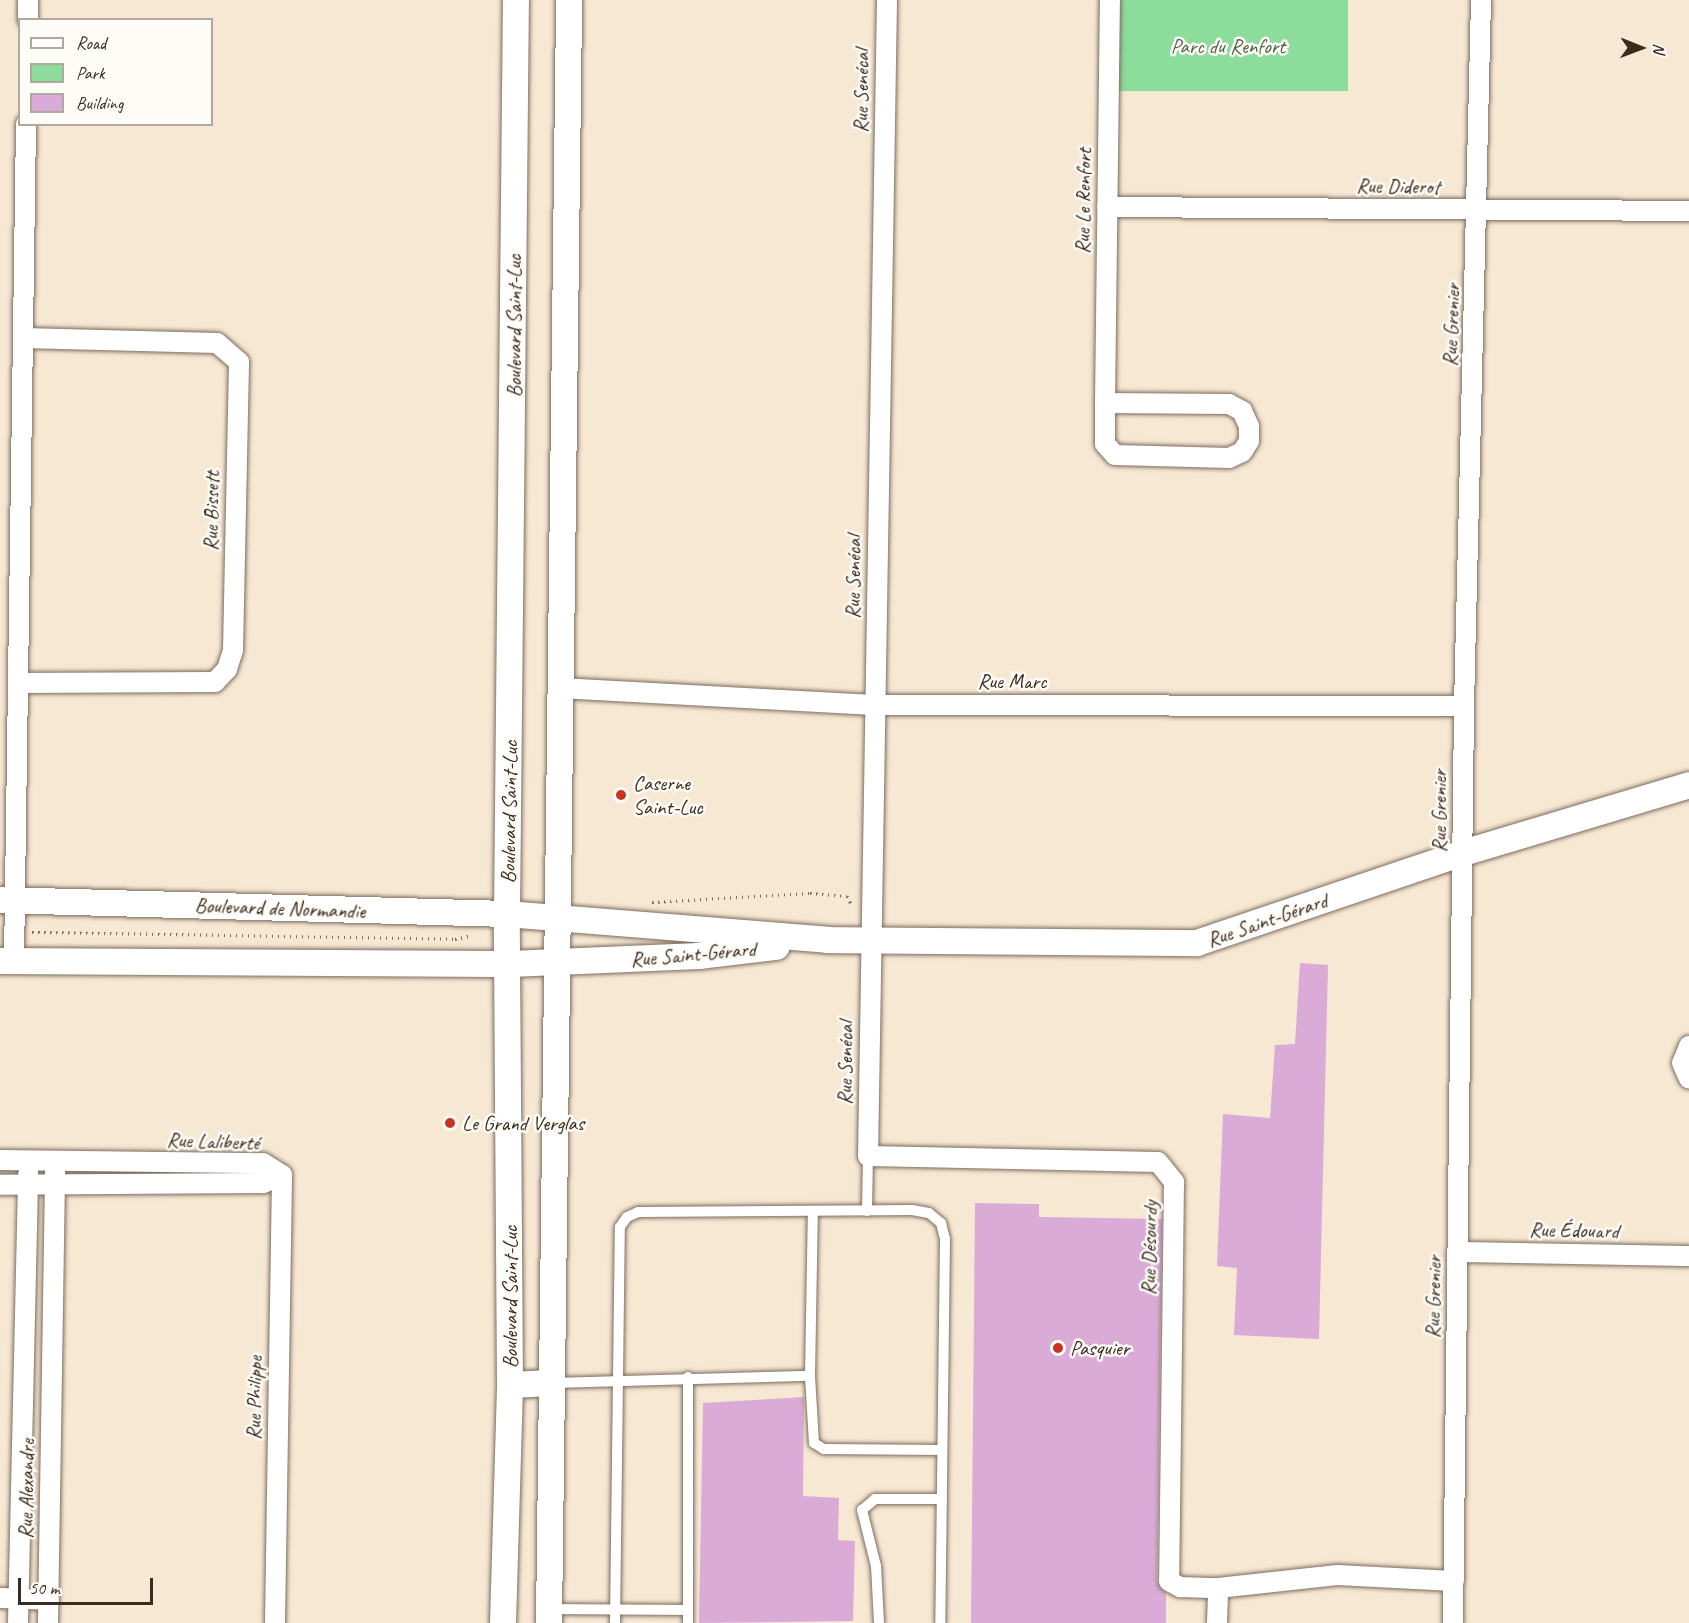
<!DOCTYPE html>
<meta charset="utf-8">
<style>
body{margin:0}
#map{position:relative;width:1689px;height:1623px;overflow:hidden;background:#f7e8d4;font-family:Caveat,sans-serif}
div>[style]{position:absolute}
.green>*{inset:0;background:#8cdc9b;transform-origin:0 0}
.building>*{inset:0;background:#d9abd6}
.path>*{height:3px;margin-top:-1.5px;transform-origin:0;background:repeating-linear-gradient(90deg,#7d6c5e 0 1.5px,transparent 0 6px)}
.roads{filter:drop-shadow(0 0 2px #7d6c5e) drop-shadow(0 0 2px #7d6c5e)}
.service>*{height:10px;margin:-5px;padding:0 5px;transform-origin:5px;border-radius:5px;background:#fff}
.minor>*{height:20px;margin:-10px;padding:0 10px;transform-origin:10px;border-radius:10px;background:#fff}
.tertiary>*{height:26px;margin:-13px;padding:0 13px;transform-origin:13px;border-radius:13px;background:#fff}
.dots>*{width:16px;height:16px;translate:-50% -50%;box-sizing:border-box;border:3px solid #fdfcf7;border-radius:50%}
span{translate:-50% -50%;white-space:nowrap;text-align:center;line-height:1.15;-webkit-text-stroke:5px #fdfcf7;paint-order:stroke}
.park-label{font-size:21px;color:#535f44}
.street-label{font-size:21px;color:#3b2a1e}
.poi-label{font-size:21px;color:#3b2a1e}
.left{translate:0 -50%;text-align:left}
.legend{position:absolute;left:18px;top:18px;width:195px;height:108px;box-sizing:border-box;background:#fdfcf7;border:2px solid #afa8a0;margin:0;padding:8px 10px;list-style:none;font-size:18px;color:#3b2a1e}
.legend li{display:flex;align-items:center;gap:12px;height:30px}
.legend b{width:30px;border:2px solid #afa8a0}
.north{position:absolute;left:1611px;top:18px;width:60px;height:60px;-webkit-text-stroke:4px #fdfcf7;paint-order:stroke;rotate:91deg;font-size:16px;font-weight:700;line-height:24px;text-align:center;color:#3b2a1e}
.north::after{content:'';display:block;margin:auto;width:21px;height:27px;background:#3b2a1e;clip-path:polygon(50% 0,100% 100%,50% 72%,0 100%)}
.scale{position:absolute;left:18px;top:1578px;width:135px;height:27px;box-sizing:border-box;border:3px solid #3b2a1e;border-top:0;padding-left:8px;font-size:18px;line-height:21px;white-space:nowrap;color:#3b2a1e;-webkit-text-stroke:4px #fdfcf7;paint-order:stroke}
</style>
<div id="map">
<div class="green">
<i style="left:1110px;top:0;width:238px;height:91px"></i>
</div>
<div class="building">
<i style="clip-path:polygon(1300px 963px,1328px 965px,1319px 1339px,1234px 1335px,1237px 1268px,1217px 1266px,1223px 1114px,1270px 1118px,1275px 1045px,1295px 1044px)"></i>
<i style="clip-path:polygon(975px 1203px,1039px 1204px,1039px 1217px,1162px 1219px,1157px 1581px,1166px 1593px,1166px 1623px,971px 1623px)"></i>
<i style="clip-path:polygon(804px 1397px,803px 1496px,839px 1498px,838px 1540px,855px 1541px,853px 1621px,699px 1623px,703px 1403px)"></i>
</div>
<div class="path">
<i style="left:652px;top:902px;width:158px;rotate:-3.3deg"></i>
<i style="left:810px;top:893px;width:37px;rotate:5deg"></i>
<i style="left:847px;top:896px;width:11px;rotate:63deg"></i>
<i style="left:32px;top:932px;width:423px;rotate:0.9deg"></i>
<i style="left:455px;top:939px;width:14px;rotate:-12deg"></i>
</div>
<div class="roads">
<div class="service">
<i style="left:867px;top:1211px;width:55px;rotate:-89deg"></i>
<i style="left:810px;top:1376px;width:67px;rotate:86.6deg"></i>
<i style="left:814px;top:1443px;width:12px;rotate:31deg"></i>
<i style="left:824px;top:1449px;width:118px;rotate:0.5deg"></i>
<i style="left:553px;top:1383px;width:257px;rotate:-1.6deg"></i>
<i style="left:810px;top:1376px;width:165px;rotate:-89deg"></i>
<i style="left:549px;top:1609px;width:139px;rotate:0.4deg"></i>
<i style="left:615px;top:1623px;width:396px;rotate:-89.3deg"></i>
<i style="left:620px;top:1227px;width:12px;rotate:-55deg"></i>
<i style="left:627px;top:1217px;width:12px;rotate:-24deg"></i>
<i style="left:638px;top:1212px;width:274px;rotate:-0.4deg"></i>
<i style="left:912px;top:1210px;width:17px;rotate:10deg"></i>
<i style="left:929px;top:1213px;width:16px;rotate:40deg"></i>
<i style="left:941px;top:1223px;width:16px;rotate:76deg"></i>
<i style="left:945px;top:1239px;width:384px;rotate:90.7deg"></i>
<i style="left:688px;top:1623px;width:246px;rotate:-90deg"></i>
<i style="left:879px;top:1623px;width:57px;rotate:-93deg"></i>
<i style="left:876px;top:1566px;width:58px;rotate:-104deg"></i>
<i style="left:862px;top:1510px;width:17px;rotate:-40deg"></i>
<i style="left:875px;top:1499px;width:67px"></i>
</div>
<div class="minor">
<i style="left:887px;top:0;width:1156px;rotate:90.94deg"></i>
<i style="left:868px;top:1156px;width:290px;rotate:1.2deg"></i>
<i style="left:1158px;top:1162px;width:26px;rotate:51deg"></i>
<i style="left:1174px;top:1182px;width:399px;rotate:90.7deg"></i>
<i style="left:1169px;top:1581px;width:13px;rotate:29deg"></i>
<i style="left:1180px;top:1587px;width:38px;rotate:2deg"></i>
<i style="left:1218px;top:1588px;width:120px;rotate:-6.2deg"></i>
<i style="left:1337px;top:1575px;width:117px;rotate:2.9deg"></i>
<i style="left:28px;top:20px;width:20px;rotate:-90deg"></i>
<i style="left:1107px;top:207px;width:582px;rotate:0.39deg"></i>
<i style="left:1105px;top:403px;width:124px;rotate:0.5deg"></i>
<i style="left:1229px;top:404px;width:15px;rotate:28deg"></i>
<i style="left:1242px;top:411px;width:17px;rotate:65deg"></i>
<i style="left:1249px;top:426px;width:15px;rotate:90deg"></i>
<i style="left:1249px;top:441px;width:13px;rotate:122deg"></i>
<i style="left:1242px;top:452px;width:14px;rotate:155deg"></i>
<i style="left:1229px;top:458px;width:114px;rotate:-178.5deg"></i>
<i style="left:1115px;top:455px;width:15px;rotate:-132deg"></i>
<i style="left:1105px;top:444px;width:41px;rotate:-90deg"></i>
<i style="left:1105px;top:403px;width:403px;rotate:-89.3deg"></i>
<i style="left:18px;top:683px;width:197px;rotate:-0.3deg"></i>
<i style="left:215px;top:682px;width:18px;rotate:-47deg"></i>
<i style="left:227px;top:669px;width:20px;rotate:-72deg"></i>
<i style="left:233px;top:650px;width:288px;rotate:-88.8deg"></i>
<i style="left:239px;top:362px;width:29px;rotate:-139deg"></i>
<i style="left:217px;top:343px;width:194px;rotate:-178.5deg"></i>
<i style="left:560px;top:688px;width:314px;rotate:3.1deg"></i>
<i style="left:874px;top:705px;width:590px;rotate:0.1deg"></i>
<i style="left:14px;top:962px;width:838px;rotate:-89.18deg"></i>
<i style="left:1689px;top:1046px;width:18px;rotate:112deg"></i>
<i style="left:1682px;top:1063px;width:17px;rotate:66deg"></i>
<i style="left:0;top:1160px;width:263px;rotate:0.7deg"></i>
<i style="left:263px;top:1163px;width:22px;rotate:32deg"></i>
<i style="left:282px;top:1175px;width:21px;rotate:157deg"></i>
<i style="left:263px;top:1183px;width:263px;rotate:179.6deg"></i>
<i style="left:1458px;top:1252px;width:231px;rotate:1deg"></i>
<i style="left:0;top:1598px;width:49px;rotate:2.3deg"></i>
<i style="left:18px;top:1623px;width:450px;rotate:-88.7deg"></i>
<i style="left:48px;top:1623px;width:452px;rotate:-89.1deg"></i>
<i style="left:275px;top:1623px;width:448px;rotate:-89.1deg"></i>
<i style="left:1217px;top:1623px;width:35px;rotate:-88deg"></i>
<i style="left:1453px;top:1623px;width:917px;rotate:-89.31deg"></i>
<i style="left:1464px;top:706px;width:706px;rotate:-88.62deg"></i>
</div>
<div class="tertiary">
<i style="left:0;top:900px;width:507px;rotate:1.58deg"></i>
<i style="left:507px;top:914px;width:321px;rotate:4.6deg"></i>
<i style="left:827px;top:940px;width:370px;rotate:0.5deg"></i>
<i style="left:1197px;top:943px;width:281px;rotate:-18.7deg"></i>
<i style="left:1463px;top:853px;width:236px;rotate:-16.7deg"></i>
<i style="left:0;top:961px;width:510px;rotate:0.34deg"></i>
<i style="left:510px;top:964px;width:189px;rotate:-2.4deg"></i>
<i style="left:699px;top:956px;width:78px;rotate:-6.7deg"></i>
<i style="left:510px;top:1385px;width:42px;rotate:-2.7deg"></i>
<i style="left:503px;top:1623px;width:238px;rotate:-88.3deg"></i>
<i style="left:510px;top:1385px;width:471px;rotate:-90.4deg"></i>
<i style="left:507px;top:914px;width:914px;rotate:-89.44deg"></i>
<i style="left:549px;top:1623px;width:1623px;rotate:-89.29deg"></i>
</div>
</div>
<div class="dots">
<i style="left:621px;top:795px;background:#c8321e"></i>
<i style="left:450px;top:1123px;background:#c8321e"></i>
<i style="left:1058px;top:1348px;background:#c8321e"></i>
</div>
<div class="park-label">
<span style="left:1228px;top:46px">Parc du Renfort</span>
</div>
<div class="street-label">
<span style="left:861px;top:91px;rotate:-89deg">Rue Senécal</span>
<span style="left:1398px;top:186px;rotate:1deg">Rue Diderot</span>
<span style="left:1083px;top:201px;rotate:-89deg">Rue Le Renfort</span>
<span style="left:1451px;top:325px;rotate:-88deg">Rue Grenier</span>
<span style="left:514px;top:326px;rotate:-90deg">Boulevard Saint-Luc</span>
<span style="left:211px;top:511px;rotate:-89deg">Rue Bissett</span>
<span style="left:853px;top:577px;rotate:-89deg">Rue Senécal</span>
<span style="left:1012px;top:681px">Rue Marc</span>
<span style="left:1439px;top:811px;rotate:-90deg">Rue Grenier</span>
<span style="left:509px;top:812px;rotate:-89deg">Boulevard Saint-Luc</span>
<span style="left:280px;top:908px;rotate:2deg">Boulevard de Normandie</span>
<span style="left:1267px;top:920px;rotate:-19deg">Rue Saint-Gérard</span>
<span style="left:693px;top:954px;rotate:-5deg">Rue Saint-Gérard</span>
<span style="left:845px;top:1063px;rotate:-89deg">Rue Senécal</span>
<span style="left:213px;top:1141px;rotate:2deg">Rue Laliberté</span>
<span style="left:1574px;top:1230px;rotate:1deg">Rue Édouard</span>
<span style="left:1149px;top:1248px;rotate:-89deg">Rue Désourdy</span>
<span style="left:510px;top:1297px;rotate:-90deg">Boulevard Saint-Luc</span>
<span style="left:1433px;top:1297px;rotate:-89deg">Rue Grenier</span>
<span style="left:254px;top:1398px;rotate:-89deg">Rue Philippe</span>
<span style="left:26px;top:1489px;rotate:-89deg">Rue Alexandre</span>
</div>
<div class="poi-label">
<span class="left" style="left:633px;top:795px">Caserne<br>Saint-Luc</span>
<span class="left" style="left:462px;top:1123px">Le Grand Verglas</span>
<span class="left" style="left:1070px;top:1348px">Pasquier</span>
</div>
<ul class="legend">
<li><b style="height:8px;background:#fff"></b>Road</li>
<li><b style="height:16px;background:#8cdc9b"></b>Park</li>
<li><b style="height:16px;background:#d9abd6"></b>Building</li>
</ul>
<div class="north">N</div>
<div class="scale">50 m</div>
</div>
